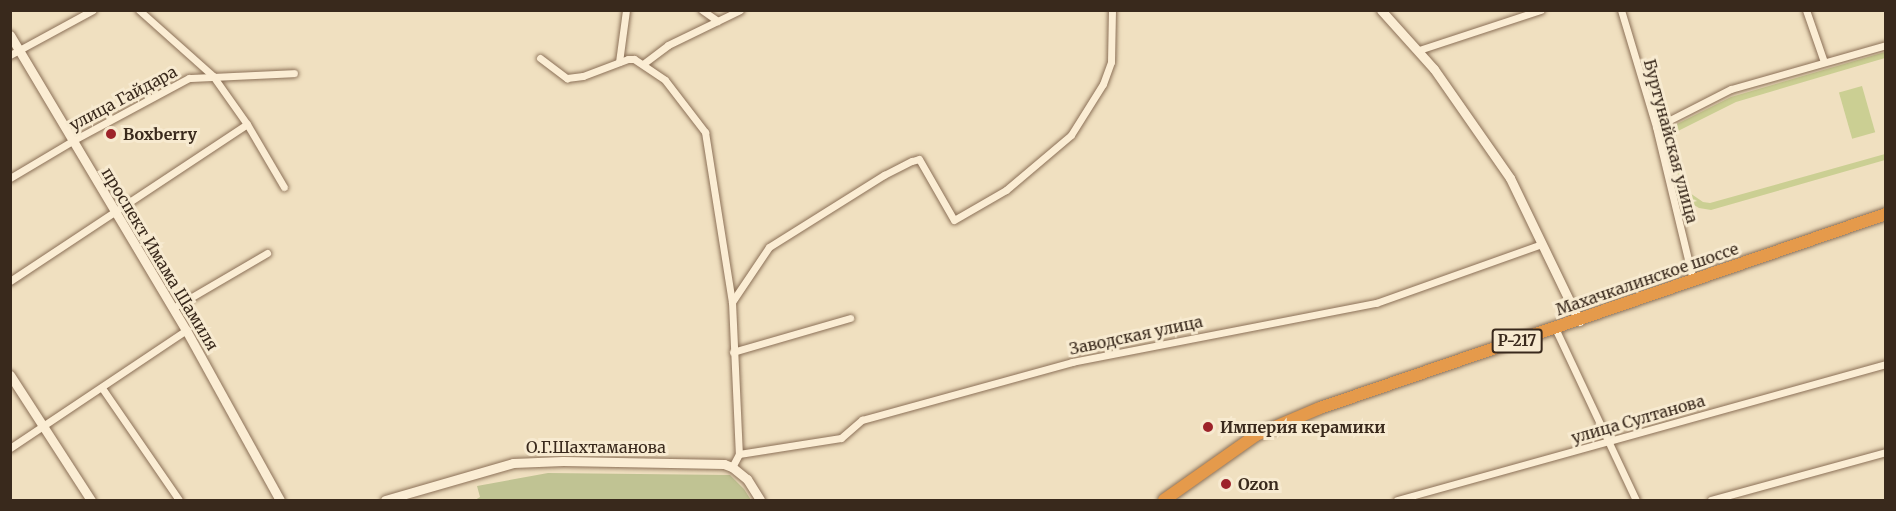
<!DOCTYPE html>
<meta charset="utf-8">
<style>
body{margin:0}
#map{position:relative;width:1896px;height:511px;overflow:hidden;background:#f0e0c0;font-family:Merriweather,serif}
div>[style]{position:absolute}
.green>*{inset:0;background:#cbcf93;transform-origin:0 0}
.cemetery>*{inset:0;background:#c0c393}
.roads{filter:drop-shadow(0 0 2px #8b7057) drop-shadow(0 0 2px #8b7057)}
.street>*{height:7px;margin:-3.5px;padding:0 3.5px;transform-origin:3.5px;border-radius:3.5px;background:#fbedd4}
.secondary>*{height:9px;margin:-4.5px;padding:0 4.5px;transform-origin:4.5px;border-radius:4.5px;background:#fbedd4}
.highway>*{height:12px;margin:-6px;padding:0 6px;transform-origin:6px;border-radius:6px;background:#e59a4b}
.dots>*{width:16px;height:16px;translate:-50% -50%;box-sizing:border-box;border:3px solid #f7ead0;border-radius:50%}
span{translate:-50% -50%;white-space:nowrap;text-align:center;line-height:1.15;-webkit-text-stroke:6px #f7ead0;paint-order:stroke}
.shield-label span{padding:2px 4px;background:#f7ead0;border:2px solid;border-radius:4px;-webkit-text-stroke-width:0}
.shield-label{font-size:15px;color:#39291c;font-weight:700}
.street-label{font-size:16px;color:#39291c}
.poi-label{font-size:16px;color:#39291c;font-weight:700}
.left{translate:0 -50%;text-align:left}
.frame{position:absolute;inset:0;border:12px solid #39291c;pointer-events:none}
</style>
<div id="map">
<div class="green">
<i style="clip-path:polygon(1885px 52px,1885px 58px,1736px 102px,1678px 131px,1674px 141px,1687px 191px,1703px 202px,1710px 203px,1885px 154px,1885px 160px,1711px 210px,1699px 208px,1686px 200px,1672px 156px,1668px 156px,1666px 150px,1669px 148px,1670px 130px,1675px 125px,1731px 97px)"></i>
<i style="left:1862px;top:86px;width:48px;height:24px;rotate:74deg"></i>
</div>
<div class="cemetery">
<i style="clip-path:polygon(548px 473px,730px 475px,744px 489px,751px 500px,475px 500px,480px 497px,477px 486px)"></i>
</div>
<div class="roads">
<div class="street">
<i style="left:139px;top:10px;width:99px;rotate:41.7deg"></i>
<i style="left:213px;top:76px;width:59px;rotate:54.7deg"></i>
<i style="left:247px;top:124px;width:73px;rotate:59.6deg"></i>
<i style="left:702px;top:10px;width:19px;rotate:35deg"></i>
<i style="left:1621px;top:10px;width:122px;rotate:73.3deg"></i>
<i style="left:1656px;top:127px;width:157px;rotate:76.4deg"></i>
<i style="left:1806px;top:10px;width:55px;rotate:70.9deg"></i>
<i style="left:1419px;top:50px;width:128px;rotate:-18.2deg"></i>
<i style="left:10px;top:55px;width:94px;rotate:-28.5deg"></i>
<i style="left:540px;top:58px;width:34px;rotate:37deg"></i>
<i style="left:567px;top:78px;width:16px;rotate:-7deg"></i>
<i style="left:583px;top:76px;width:48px;rotate:-20.7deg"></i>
<i style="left:628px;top:59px;width:6px"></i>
<i style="left:634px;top:59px;width:37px;rotate:34deg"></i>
<i style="left:665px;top:80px;width:66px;rotate:52.4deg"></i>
<i style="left:705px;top:132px;width:172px;rotate:81deg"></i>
<i style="left:732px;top:302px;width:152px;rotate:87.4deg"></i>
<i style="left:739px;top:454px;width:15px;rotate:118deg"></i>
<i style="left:619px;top:62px;width:52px;rotate:-82.3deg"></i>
<i style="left:643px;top:64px;width:31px;rotate:-37deg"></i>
<i style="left:668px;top:45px;width:80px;rotate:-25.9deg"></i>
<i style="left:1656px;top:127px;width:84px;rotate:-26.9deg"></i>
<i style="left:1731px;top:89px;width:161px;rotate:-15.8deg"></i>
<i style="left:10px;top:178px;width:72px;rotate:-30.8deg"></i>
<i style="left:72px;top:141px;width:133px;rotate:-28.3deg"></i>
<i style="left:189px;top:78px;width:105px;rotate:-2.7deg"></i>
<i style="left:10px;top:281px;width:284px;rotate:-33.5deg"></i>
<i style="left:732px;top:302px;width:66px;rotate:-56.1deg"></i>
<i style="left:769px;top:247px;width:136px;rotate:-32.1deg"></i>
<i style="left:884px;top:175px;width:31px;rotate:-27deg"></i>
<i style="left:912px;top:161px;width:7px;rotate:-16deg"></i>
<i style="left:919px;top:159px;width:70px;rotate:60.2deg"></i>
<i style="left:954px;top:220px;width:60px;rotate:-30deg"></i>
<i style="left:1006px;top:190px;width:85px;rotate:-40.2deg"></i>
<i style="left:1071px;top:135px;width:60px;rotate:-57.9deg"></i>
<i style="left:1103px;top:84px;width:23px;rotate:-70deg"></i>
<i style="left:1111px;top:62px;width:52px;rotate:-88.9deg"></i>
<i style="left:173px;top:308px;width:109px;rotate:-30.3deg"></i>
<i style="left:1555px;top:328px;width:190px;rotate:64.8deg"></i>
<i style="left:733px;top:352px;width:122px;rotate:-16.2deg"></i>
<i style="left:102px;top:388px;width:136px;rotate:55.5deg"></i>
<i style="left:10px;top:448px;width:212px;rotate:-33.8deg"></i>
<i style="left:739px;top:454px;width:103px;rotate:-8.9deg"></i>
<i style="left:841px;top:438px;width:28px;rotate:-41deg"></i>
<i style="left:862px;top:420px;width:218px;rotate:-15.4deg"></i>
<i style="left:1072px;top:362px;width:310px;rotate:-11deg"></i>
<i style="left:1376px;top:303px;width:176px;rotate:-19.6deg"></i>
<i style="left:1397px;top:500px;width:508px;rotate:-15.54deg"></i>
<i style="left:1711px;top:500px;width:181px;rotate:-15.3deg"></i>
</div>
<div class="secondary">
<i style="left:1381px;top:10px;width:79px;rotate:48.1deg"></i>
<i style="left:1434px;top:69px;width:133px;rotate:55.1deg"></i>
<i style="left:1510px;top:178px;width:159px;rotate:64.2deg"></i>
<i style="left:10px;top:35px;width:344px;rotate:59.2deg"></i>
<i style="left:186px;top:330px;width:194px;rotate:61.1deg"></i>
<i style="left:10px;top:375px;width:149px;rotate:57.1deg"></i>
<i style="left:385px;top:500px;width:133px;rotate:-16.1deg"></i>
<i style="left:513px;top:463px;width:50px;rotate:-2.3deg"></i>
<i style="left:563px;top:461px;width:161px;rotate:1.1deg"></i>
<i style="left:724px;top:464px;width:9px;rotate:21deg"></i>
<i style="left:732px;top:467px;width:19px;rotate:39deg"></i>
<i style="left:747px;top:479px;width:25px;rotate:58deg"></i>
</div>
<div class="highway">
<i style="left:1164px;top:500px;width:113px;rotate:-35.2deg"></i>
<i style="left:1256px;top:435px;width:69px;rotate:-22.9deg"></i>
<i style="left:1320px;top:408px;width:598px;rotate:-18.92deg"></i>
</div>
</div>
<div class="dots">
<i style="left:111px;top:134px;background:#9d232a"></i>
<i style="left:1208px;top:427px;background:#9d232a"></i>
<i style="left:1226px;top:484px;background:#9d232a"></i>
</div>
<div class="shield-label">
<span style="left:1517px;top:341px">Р-217</span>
</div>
<div class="street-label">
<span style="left:123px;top:98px;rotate:-28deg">улица Гайдара</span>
<span style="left:1671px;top:141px;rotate:75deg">Буртунайская улица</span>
<span style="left:160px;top:259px;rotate:59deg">проспект Имама Шамиля</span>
<span style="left:1647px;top:279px;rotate:-19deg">Махачкалинское шоссе</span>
<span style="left:1136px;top:335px;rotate:-12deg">Заводская улица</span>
<span style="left:1638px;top:419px;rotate:-16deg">улица Султанова</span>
<span style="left:596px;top:447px">О.Г.Шахтаманова</span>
</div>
<div class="poi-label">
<span class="left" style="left:123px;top:134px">Boxberry</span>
<span class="left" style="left:1220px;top:427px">Империя керамики</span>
<span class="left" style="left:1238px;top:484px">Ozon</span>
</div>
<div class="frame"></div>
</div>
